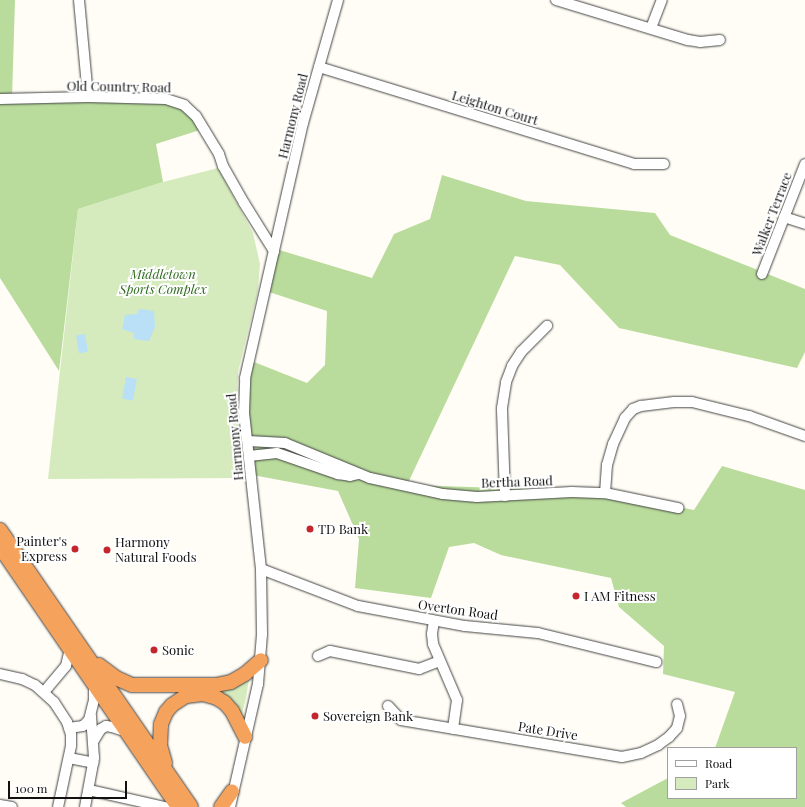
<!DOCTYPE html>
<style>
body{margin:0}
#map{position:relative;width:805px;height:807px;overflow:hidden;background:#fffdf5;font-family:"Playfair Display",serif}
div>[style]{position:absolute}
.green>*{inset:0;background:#d5ebbd}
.forest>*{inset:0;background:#b9dc9c}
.water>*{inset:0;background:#b9e0f7;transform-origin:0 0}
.roads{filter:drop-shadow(0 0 1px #444) drop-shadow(0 0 1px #444)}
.minor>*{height:10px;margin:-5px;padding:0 5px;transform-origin:5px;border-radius:5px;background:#fff}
.highway>*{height:14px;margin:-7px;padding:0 7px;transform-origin:7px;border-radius:7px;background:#f5a25d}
.dots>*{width:11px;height:11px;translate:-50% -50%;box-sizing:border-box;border:2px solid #fff;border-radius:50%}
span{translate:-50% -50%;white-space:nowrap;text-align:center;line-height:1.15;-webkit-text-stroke:4px #fff;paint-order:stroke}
.street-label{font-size:13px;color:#111}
.park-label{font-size:13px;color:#2f6b1f;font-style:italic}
.poi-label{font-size:13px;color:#111}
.left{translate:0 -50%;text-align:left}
.right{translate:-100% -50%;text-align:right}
.legend{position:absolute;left:667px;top:747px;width:130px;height:52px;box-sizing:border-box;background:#fff;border:1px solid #a0a0a0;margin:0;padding:5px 7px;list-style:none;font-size:12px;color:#111}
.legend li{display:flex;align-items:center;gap:8px;height:20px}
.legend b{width:20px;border:1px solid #a0a0a0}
.scale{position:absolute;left:8px;top:781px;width:119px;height:18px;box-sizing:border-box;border:2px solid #111;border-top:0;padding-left:5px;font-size:12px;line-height:14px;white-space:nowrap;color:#111;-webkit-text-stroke:3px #fff;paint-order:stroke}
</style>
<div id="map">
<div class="green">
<i style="clip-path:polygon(218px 168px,253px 233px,260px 264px,258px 290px,238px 372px,237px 414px,243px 478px,48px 479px,78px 209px,163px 182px)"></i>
<i style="clip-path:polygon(249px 679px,246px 698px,241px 718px,215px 691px)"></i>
</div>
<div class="forest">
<i style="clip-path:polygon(0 0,15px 0,12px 98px,188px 105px,206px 128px,156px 144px,163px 182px,78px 209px,59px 371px,0 278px)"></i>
<i style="clip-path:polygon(442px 175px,526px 201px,655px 213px,670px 235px,805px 289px,805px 352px,797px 368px,619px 328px,560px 265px,515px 256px,407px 485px,599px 491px,694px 510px,722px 466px,805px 490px,805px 807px,626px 807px,621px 803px,668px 778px,668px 798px,796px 798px,796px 748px,715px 748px,735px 692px,663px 674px,664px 646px,619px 607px,611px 578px,501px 555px,474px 543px,449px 547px,431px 598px,355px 588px,359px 539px,338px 491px,252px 475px,245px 380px,249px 360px,307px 383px,325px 365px,327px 311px,266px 291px,276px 249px,372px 278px,394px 234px,430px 219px)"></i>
</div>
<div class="water">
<i style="clip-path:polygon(139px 309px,154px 311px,155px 327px,149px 341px,134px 339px,134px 333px,122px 329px,125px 315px,137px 314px)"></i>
<i style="left:85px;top:334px;width:18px;height:9px;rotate:81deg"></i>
<i style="left:126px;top:377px;width:11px;height:22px;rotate:10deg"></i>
</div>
<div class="roads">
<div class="minor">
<i style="left:79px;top:0;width:97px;rotate:84.7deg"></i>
<i style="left:556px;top:0;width:138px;rotate:16.9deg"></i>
<i style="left:688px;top:40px;width:12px;rotate:9deg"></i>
<i style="left:700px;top:42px;width:20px;rotate:-6deg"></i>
<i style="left:651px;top:28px;width:30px;rotate:-69deg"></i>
<i style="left:319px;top:67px;width:330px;rotate:17.1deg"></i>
<i style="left:634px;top:164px;width:30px"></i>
<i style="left:0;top:99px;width:88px;rotate:-1.3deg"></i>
<i style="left:88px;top:97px;width:78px;rotate:1.5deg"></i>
<i style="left:166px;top:99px;width:19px;rotate:18deg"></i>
<i style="left:184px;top:105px;width:16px;rotate:43deg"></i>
<i style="left:196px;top:116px;width:44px;rotate:58.8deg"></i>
<i style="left:219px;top:154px;width:13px;rotate:72deg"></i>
<i style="left:223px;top:166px;width:43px;rotate:60.4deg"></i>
<i style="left:244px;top:203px;width:57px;rotate:58deg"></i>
<i style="left:784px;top:217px;width:22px;rotate:18deg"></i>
<i style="left:762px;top:274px;width:118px;rotate:-68.6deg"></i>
<i style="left:248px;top:441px;width:37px;rotate:3deg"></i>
<i style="left:285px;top:443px;width:92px;rotate:22.4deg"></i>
<i style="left:370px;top:478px;width:75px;rotate:12.4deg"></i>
<i style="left:443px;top:494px;width:34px;rotate:5deg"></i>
<i style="left:477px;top:497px;width:95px;rotate:-3deg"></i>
<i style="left:572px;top:492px;width:33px;rotate:2deg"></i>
<i style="left:605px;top:493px;width:75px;rotate:11.6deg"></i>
<i style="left:249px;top:456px;width:28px;rotate:-6deg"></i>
<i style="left:277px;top:453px;width:65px;rotate:19deg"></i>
<i style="left:338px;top:474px;width:12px;rotate:9deg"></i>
<i style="left:350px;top:476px;width:9px;rotate:-13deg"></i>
<i style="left:605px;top:493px;width:28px;rotate:-86deg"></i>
<i style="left:607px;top:465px;width:22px;rotate:-74deg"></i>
<i style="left:613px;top:444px;width:29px;rotate:-65deg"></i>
<i style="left:625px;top:418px;width:12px;rotate:-48deg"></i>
<i style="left:633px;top:409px;width:9px;rotate:-21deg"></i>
<i style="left:641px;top:406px;width:33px;rotate:-7deg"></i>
<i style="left:674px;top:402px;width:18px"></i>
<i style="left:692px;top:402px;width:59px;rotate:13.8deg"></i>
<i style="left:749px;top:416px;width:59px;rotate:19.7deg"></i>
<i style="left:505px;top:496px;width:88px;rotate:-92deg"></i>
<i style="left:502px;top:408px;width:26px;rotate:-81deg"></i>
<i style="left:506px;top:382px;width:17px;rotate:-69deg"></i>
<i style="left:512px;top:366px;width:17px;rotate:-57deg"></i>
<i style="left:521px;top:352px;width:37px;rotate:-45deg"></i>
<i style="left:261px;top:569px;width:104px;rotate:20.9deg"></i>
<i style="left:358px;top:606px;width:109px;rotate:10.6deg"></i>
<i style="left:465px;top:626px;width:73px;rotate:5.5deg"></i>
<i style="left:538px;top:633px;width:122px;rotate:13.8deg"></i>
<i style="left:434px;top:621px;width:13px;rotate:99deg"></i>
<i style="left:432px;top:634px;width:10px;rotate:84deg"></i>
<i style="left:433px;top:644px;width:61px;rotate:66.8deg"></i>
<i style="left:457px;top:700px;width:29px;rotate:98deg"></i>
<i style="left:318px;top:656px;width:13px;rotate:-23deg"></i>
<i style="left:330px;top:651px;width:91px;rotate:11.4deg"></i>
<i style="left:419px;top:669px;width:22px;rotate:-21deg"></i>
<i style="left:0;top:674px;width:23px;rotate:13deg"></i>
<i style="left:22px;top:679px;width:14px;rotate:25deg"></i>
<i style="left:35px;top:685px;width:25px;rotate:42deg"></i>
<i style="left:54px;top:702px;width:24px;rotate:57deg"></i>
<i style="left:67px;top:722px;width:13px;rotate:72deg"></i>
<i style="left:71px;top:734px;width:12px;rotate:90deg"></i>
<i style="left:71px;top:746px;width:62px;rotate:102deg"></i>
<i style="left:44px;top:692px;width:34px;rotate:-50deg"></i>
<i style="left:66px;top:666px;width:17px;rotate:-77deg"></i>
<i style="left:388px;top:706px;width:19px;rotate:47deg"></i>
<i style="left:401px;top:720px;width:224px;rotate:9.5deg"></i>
<i style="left:622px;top:757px;width:19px;rotate:-12deg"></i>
<i style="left:641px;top:753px;width:19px;rotate:-25deg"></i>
<i style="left:658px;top:745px;width:14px;rotate:-36deg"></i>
<i style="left:669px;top:737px;width:12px;rotate:-48deg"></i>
<i style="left:677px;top:728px;width:12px;rotate:-76deg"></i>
<i style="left:680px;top:716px;width:12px;rotate:-104deg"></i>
<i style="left:69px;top:728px;width:14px;rotate:-8deg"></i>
<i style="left:83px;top:726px;width:8px;rotate:-45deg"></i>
<i style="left:89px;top:720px;width:21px;rotate:-76deg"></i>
<i style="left:94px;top:700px;width:15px;rotate:-90deg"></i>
<i style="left:94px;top:740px;width:13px;rotate:-58deg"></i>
<i style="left:101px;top:729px;width:6px;rotate:-31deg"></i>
<i style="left:106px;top:726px;width:6px;rotate:9deg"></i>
<i style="left:112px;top:727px;width:16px;rotate:18deg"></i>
<i style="left:69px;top:758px;width:25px;rotate:11deg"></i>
<i style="left:89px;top:790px;width:78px;rotate:12.6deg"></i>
<i style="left:0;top:805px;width:12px;rotate:9deg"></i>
<i style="left:85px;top:807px;width:50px;rotate:-79.6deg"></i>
<i style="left:94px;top:758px;width:42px;rotate:-94.1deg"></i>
<i style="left:230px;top:807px;width:126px;rotate:-77.2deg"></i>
<i style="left:258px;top:684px;width:50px;rotate:-85.4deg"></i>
<i style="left:262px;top:634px;width:65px;rotate:-90.9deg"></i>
<i style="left:261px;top:569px;width:157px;rotate:-96.2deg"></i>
<i style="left:244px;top:413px;width:35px;rotate:-88deg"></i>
<i style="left:245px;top:378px;width:262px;rotate:-77.2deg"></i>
<i style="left:303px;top:123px;width:128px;rotate:-74.1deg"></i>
</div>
<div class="highway">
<i style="left:0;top:530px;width:336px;rotate:55.4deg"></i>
<i style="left:0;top:547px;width:315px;rotate:55.6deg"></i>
<i style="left:99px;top:665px;width:21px;rotate:37deg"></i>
<i style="left:116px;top:678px;width:17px;rotate:24deg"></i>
<i style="left:132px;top:685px;width:84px"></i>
<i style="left:216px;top:685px;width:15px;rotate:-11deg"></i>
<i style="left:231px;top:682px;width:16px;rotate:-30deg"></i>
<i style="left:245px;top:674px;width:21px;rotate:-41deg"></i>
<i style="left:165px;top:763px;width:19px;rotate:-106deg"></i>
<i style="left:160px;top:745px;width:21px;rotate:-87deg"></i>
<i style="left:161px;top:724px;width:13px;rotate:-67deg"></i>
<i style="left:166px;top:712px;width:9px;rotate:-49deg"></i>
<i style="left:172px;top:705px;width:17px;rotate:-33deg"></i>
<i style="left:186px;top:696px;width:17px;rotate:-7deg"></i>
<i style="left:203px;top:694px;width:15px;rotate:16deg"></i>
<i style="left:217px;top:698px;width:9px;rotate:32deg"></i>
<i style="left:225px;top:703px;width:11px;rotate:49deg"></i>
<i style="left:232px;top:711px;width:29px;rotate:63deg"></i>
<i style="left:221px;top:807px;width:19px;rotate:-55deg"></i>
</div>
</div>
<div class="dots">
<i style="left:310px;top:529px;background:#c4262e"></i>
<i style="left:75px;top:549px;background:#c4262e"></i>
<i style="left:107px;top:550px;background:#c4262e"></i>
<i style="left:576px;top:596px;background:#c4262e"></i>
<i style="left:154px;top:650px;background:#c4262e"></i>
<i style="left:315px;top:716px;background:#c4262e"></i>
</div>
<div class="street-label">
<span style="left:119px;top:87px;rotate:1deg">Old Country Road</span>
<span style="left:495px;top:108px;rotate:17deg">Leighton Court</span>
<span style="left:293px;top:116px;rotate:-76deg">Harmony Road</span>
<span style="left:772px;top:214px;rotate:-69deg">Walker Terrace</span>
<span style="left:235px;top:437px;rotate:-95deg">Harmony Road</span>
<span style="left:517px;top:482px;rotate:-2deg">Bertha Road</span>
<span style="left:458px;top:610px;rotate:8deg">Overton Road</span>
<span style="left:548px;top:731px;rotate:9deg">Pate Drive</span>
</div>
<div class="park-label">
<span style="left:163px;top:282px">Middletown<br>Sports Complex</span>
</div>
<div class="poi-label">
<span class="left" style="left:318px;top:529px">TD Bank</span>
<span class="right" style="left:67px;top:549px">Painter's<br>Express</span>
<span class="left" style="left:115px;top:550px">Harmony<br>Natural Foods</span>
<span class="left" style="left:584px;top:596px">I AM Fitness</span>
<span class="left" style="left:162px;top:650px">Sonic</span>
<span class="left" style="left:323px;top:716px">Sovereign Bank</span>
</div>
<ul class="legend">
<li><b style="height:5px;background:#fff"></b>Road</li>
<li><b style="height:11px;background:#d5ebbd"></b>Park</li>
</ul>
<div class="scale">100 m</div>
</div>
